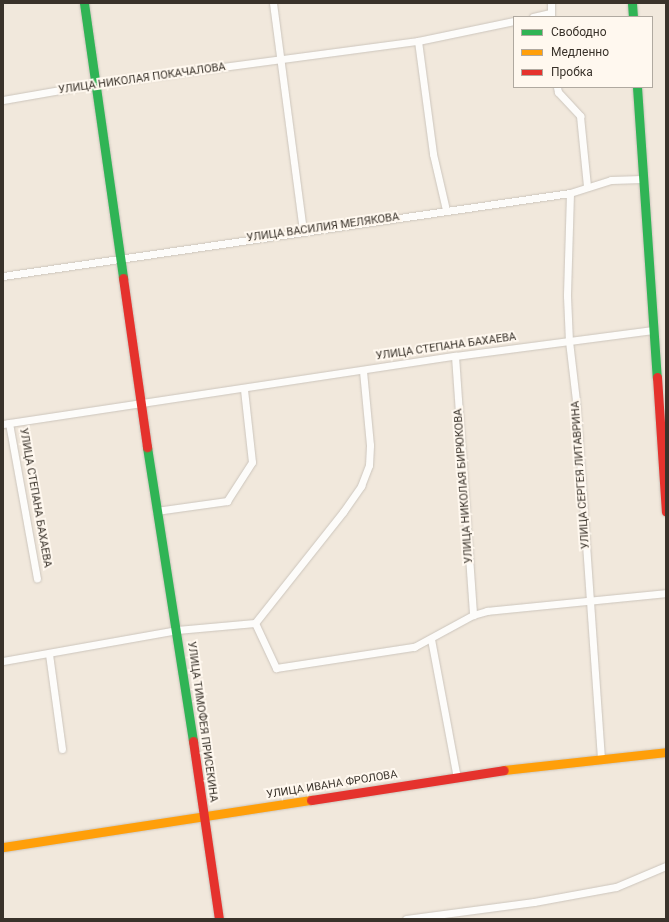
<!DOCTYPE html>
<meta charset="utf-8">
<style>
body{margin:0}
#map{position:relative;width:669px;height:922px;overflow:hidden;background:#f1e8dc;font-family:Roboto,sans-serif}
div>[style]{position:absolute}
.roads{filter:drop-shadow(0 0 1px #ccc5bc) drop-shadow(0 0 1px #ccc5bc)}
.street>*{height:7px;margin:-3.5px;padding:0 3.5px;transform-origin:3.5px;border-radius:3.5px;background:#fdfcfa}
.fast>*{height:9px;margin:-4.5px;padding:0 4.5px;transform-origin:4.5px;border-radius:4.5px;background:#30b455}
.slow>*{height:9px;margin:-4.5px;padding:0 4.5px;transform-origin:4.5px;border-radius:4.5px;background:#ff9f0a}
.jam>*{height:9px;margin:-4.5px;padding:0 4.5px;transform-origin:4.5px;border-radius:4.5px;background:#e5322d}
span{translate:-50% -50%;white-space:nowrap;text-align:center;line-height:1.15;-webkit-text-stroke:4px #fff8ef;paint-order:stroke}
.street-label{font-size:11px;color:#39322a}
.frame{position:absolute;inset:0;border:4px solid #39322a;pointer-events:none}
.legend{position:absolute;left:513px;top:16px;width:140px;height:72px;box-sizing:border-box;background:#fff8ef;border:1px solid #b0a9a0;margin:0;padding:5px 7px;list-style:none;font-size:12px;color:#39322a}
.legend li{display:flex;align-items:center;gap:8px;height:20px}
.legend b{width:20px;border:1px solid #b0a9a0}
</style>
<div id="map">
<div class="roads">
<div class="street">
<i style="left:273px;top:3px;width:229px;rotate:82.5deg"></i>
<i style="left:551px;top:3px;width:14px;rotate:90deg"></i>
<i style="left:533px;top:17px;width:18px;rotate:-13deg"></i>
<i style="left:418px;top:41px;width:114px;rotate:82.4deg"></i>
<i style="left:433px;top:154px;width:57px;rotate:76.9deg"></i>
<i style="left:557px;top:87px;width:5px;rotate:79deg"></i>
<i style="left:558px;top:92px;width:33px;rotate:47deg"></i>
<i style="left:580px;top:116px;width:70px;rotate:84.3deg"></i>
<i style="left:3px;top:100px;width:93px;rotate:-9.9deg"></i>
<i style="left:95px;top:84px;width:326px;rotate:-7.6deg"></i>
<i style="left:418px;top:41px;width:98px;rotate:-11.8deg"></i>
<i style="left:570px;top:193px;width:103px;rotate:91.7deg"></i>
<i style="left:567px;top:296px;width:45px;rotate:87.5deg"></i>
<i style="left:569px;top:341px;width:60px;rotate:83.3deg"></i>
<i style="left:576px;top:401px;width:357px;rotate:86deg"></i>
<i style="left:3px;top:276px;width:573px;rotate:-8.33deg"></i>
<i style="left:570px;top:193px;width:43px;rotate:-17.6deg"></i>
<i style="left:611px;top:180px;width:31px;rotate:-2deg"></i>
<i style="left:455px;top:356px;width:260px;rotate:86deg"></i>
<i style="left:9px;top:423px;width:158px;rotate:79.8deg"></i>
<i style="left:3px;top:424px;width:457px;rotate:-8.6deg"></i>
<i style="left:455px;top:356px;width:200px;rotate:-7.5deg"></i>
<i style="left:156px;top:511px;width:72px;rotate:-8deg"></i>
<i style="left:227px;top:501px;width:46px;rotate:-57.3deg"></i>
<i style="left:252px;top:462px;width:73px;rotate:-96.3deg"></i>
<i style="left:255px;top:623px;width:50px;rotate:65deg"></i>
<i style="left:276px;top:668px;width:140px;rotate:-8.7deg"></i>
<i style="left:414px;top:647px;width:67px;rotate:-28.5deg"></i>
<i style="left:473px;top:615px;width:15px;rotate:-16deg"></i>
<i style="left:487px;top:611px;width:180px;rotate:-5.7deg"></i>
<i style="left:431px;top:639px;width:141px;rotate:79.4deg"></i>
<i style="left:49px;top:654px;width:96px;rotate:82.2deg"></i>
<i style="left:3px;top:661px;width:177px;rotate:-10.1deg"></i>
<i style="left:177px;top:630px;width:78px;rotate:-5.1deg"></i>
<i style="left:255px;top:623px;width:142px;rotate:-51.6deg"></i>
<i style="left:343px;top:512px;width:32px;rotate:-55deg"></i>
<i style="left:361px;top:486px;width:22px;rotate:-69deg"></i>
<i style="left:369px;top:465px;width:20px;rotate:-87deg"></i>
<i style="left:370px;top:445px;width:74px;rotate:-95.4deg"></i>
<i style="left:406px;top:919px;width:129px;rotate:-7.6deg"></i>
<i style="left:534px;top:902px;width:83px;rotate:-10.4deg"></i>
<i style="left:616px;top:887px;width:54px;rotate:-22.8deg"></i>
</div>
<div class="fast">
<i style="left:84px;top:3px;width:278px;rotate:81.9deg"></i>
<i style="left:632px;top:3px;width:14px;rotate:86deg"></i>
<i style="left:637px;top:87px;width:291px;rotate:86.1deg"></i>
<i style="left:147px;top:447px;width:298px;rotate:81.1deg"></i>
</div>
<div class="slow">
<i style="left:504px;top:770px;width:163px;rotate:-6.3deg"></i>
<i style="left:3px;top:847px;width:312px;rotate:-8.7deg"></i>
</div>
<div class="jam">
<i style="left:123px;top:278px;width:171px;rotate:81.9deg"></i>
<i style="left:657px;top:377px;width:135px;rotate:86.2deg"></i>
<i style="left:193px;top:741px;width:180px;rotate:81.7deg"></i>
<i style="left:311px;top:800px;width:195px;rotate:-8.8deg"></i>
</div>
</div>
<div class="street-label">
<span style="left:142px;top:79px;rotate:-8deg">УЛИЦА НИКОЛАЯ ПОКАЧАЛОВА</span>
<span style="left:323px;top:228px;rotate:-8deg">УЛИЦА ВАСИЛИЯ МЕЛЯКОВА</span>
<span style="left:446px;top:347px;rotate:-8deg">УЛИЦА СТЕПАНА БАХАЕВА</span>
<span style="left:581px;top:475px;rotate:-94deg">УЛИЦА СЕРГЕЯ ЛИТАВРИНА</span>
<span style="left:464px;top:486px;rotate:-94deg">УЛИЦА НИКОЛАЯ БИРЮКОВА</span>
<span style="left:35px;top:498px;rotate:80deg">УЛИЦА СТЕПАНА БАХАЕВА</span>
<span style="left:202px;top:722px;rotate:82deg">УЛИЦА ТИМОФЕЯ ПРИСЕКИНА</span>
<span style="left:332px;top:785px;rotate:-9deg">УЛИЦА ИВАНА ФРОЛОВА</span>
</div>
<div class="frame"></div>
<ul class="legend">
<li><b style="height:5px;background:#30b455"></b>Свободно</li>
<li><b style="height:5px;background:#ff9f0a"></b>Медленно</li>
<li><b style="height:5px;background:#e5322d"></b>Пробка</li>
</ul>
</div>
